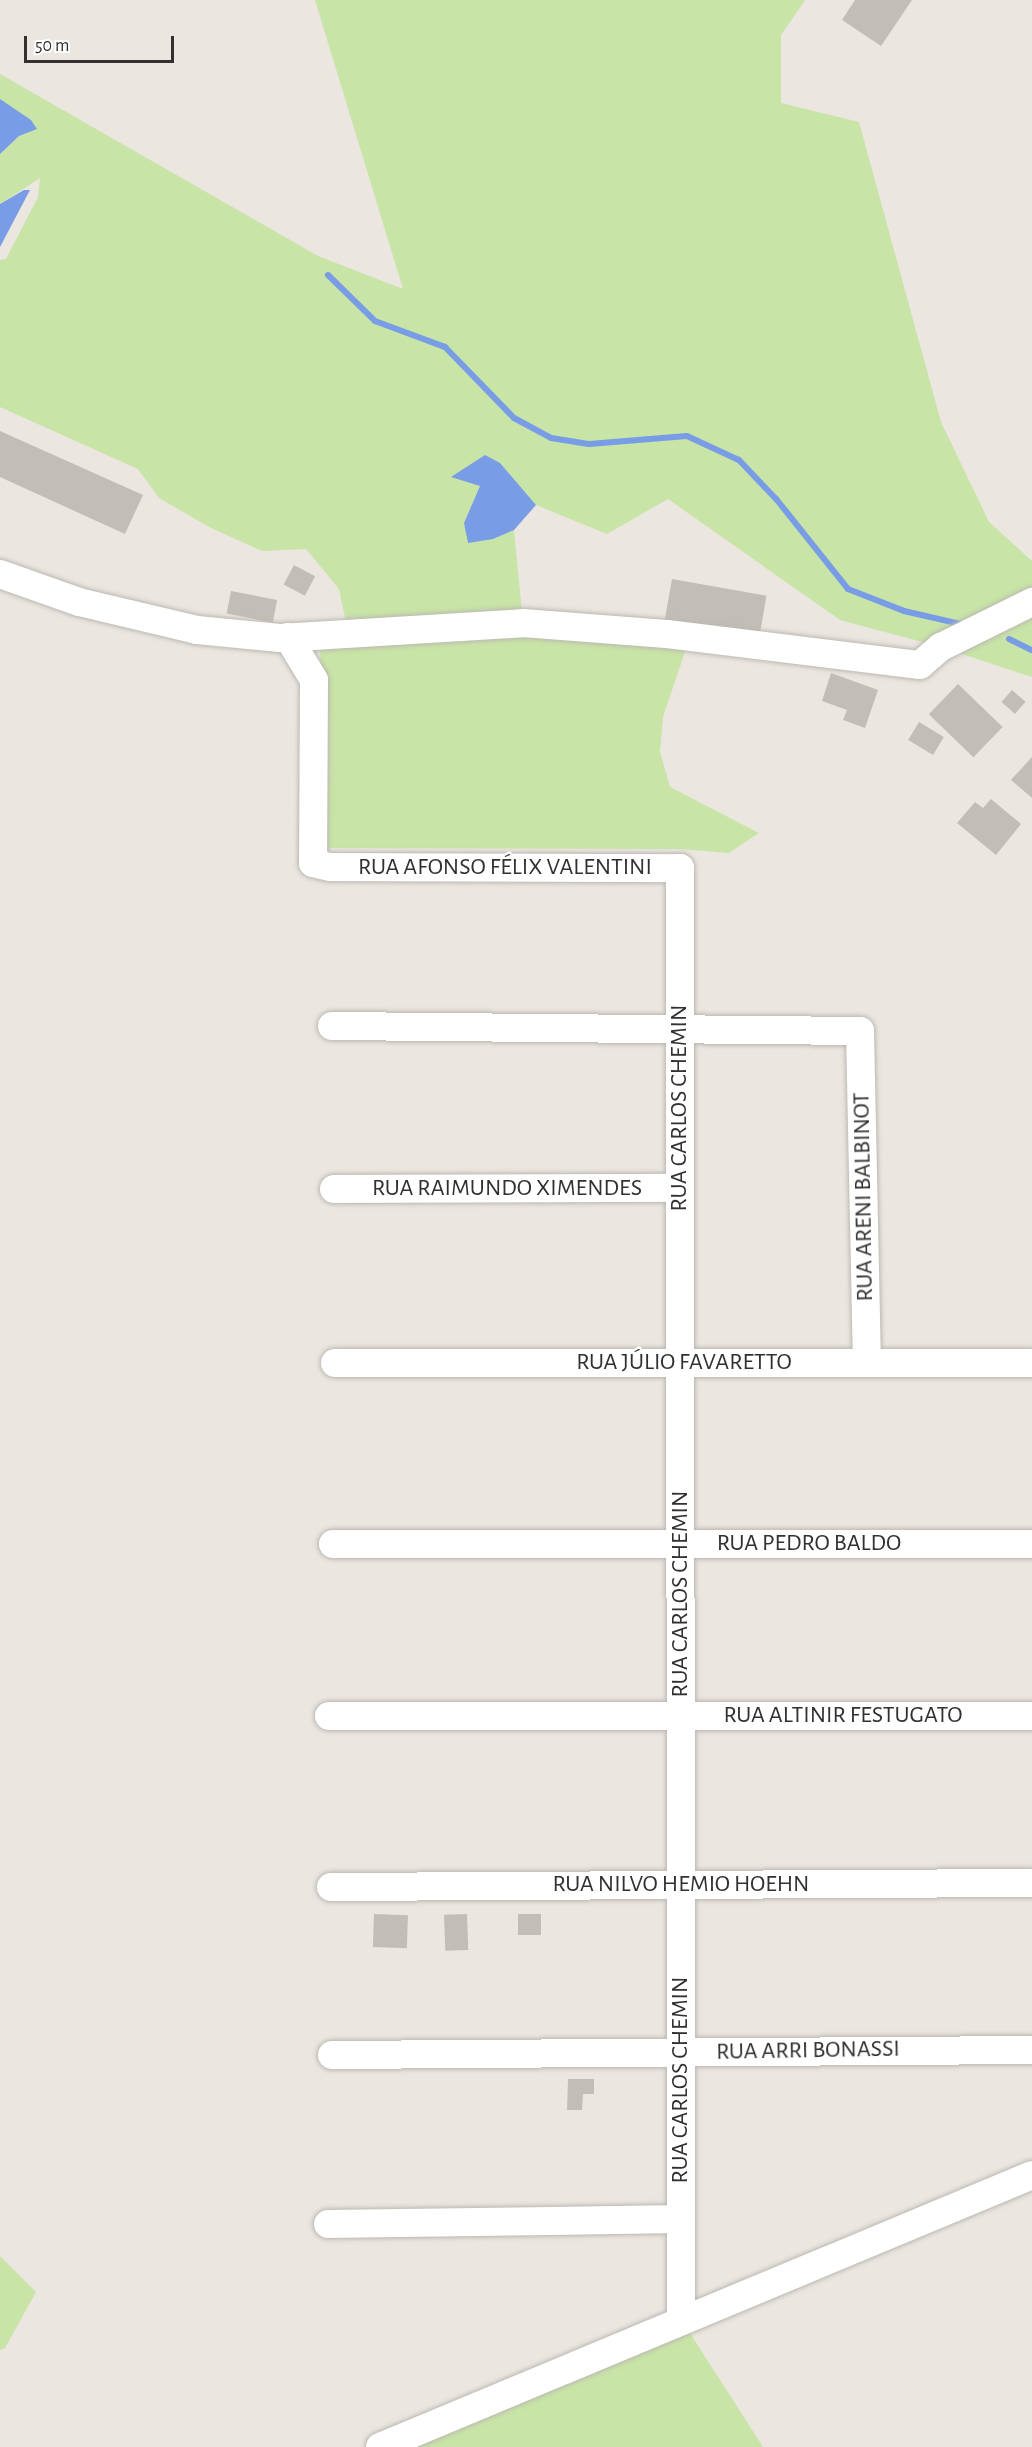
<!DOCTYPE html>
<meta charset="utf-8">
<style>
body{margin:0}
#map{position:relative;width:1032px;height:2447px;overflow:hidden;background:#ebe6e0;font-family:"Alegreya Sans",sans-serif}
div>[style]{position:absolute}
.green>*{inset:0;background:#c8e4a6}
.water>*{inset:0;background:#789ce6}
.stream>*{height:6px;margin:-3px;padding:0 3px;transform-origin:3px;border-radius:3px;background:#789ce6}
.building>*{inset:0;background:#c2beb7;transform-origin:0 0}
.roads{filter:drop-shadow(0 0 2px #bbb8b1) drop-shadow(0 0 2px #bbb8b1)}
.minor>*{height:28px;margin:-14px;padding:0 14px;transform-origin:14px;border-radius:14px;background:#fff}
span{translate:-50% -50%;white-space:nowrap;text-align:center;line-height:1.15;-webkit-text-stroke:4.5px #fff;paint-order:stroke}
.street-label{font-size:24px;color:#33312f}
.scale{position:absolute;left:24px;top:36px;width:150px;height:27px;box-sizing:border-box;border:3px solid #33312f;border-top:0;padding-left:8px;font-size:18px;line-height:21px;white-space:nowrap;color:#33312f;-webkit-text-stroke:4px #fff;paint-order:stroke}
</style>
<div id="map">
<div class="green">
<i style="clip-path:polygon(315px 0,805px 0,781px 35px,781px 103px,859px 122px,941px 422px,989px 522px,1032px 561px,1032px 677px,941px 647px,840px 620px,668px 499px,607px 534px,536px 505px,500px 463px,480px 486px,464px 523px,493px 539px,514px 530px,523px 623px,690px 637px,663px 717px,660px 752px,670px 787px,759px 833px,729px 853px,680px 849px,323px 848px,320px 633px,348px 632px,339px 589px,306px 549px,262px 551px,211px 528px,159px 498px,138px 469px,0 407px,0 260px,6px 259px,38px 197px,40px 178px,0 204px,0 154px,19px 136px,36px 129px,0 99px,0 74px,318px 256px,403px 289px)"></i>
<i style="clip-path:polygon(0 2256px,36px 2292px,5px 2348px,0 2350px)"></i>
<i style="clip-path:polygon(688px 2330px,763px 2447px,411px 2447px)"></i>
</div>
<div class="water">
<i style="clip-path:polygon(0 99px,31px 120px,37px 129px,19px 136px,0 154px)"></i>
<i style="clip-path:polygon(24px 190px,30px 190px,0 247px,0 204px)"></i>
<i style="clip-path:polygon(485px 455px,500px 463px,536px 505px,514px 530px,493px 539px,468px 543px,464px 523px,480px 486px,451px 477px)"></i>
</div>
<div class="stream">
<i style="left:328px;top:275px;width:66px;rotate:44.4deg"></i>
<i style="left:375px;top:321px;width:75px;rotate:20.4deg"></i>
<i style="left:445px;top:347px;width:99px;rotate:45.8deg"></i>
<i style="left:514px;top:418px;width:42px;rotate:28.4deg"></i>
<i style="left:551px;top:438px;width:38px;rotate:9deg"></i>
<i style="left:589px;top:444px;width:98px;rotate:-4.7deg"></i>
<i style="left:687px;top:436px;width:57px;rotate:24.8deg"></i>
<i style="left:739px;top:460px;width:55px;rotate:46.5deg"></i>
<i style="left:777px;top:500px;width:114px;rotate:51.4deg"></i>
<i style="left:848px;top:589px;width:60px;rotate:21.4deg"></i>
<i style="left:904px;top:611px;width:63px;rotate:12.9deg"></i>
<i style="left:1009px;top:639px;width:25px;rotate:26deg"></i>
</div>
<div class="building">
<i style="clip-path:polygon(855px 0,912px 0,881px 46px,842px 20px)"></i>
<i style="clip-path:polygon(0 431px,143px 495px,125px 534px,0 477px)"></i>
<i style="left:294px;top:565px;width:24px;height:22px;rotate:28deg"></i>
<i style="left:672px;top:579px;width:96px;height:45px;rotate:10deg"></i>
<i style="left:231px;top:591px;width:47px;height:23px;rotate:11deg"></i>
<i style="clip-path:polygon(831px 673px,878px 690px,865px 728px,843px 720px,847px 710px,822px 701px)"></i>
<i style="left:958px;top:684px;width:62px;height:42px;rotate:44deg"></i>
<i style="left:1012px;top:690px;width:18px;height:16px;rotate:41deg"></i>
<i style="left:919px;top:722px;width:29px;height:21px;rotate:31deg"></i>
<i style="clip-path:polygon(1032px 757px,1032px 798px,1011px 780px)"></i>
<i style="clip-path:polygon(991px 799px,1021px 824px,996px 855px,957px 823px,975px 802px,983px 808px)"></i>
<i style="left:374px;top:1914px;width:34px;height:33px;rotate:2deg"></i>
<i style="left:467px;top:1914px;width:36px;height:23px;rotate:88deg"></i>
<i style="left:518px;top:1914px;width:23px;height:21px"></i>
<i style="clip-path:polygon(568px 2079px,594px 2079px,594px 2094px,583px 2094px,582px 2110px,567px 2110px)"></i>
</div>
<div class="roads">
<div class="minor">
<i style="left:0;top:574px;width:84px;rotate:19.5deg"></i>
<i style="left:79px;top:602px;width:121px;rotate:13.3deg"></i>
<i style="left:197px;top:630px;width:83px;rotate:5.5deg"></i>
<i style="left:280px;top:638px;width:243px;rotate:-3.5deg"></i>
<i style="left:523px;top:623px;width:144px;rotate:4.4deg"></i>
<i style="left:667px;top:634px;width:255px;rotate:7deg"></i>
<i style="left:920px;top:665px;width:28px;rotate:-41deg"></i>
<i style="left:941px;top:647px;width:102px;rotate:-26.3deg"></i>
<i style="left:288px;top:637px;width:50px;rotate:58.8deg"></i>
<i style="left:314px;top:680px;width:183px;rotate:90.3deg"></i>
<i style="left:313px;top:863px;width:18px;rotate:13deg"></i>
<i style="left:331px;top:867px;width:349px;rotate:0.2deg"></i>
<i style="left:680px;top:868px;width:1451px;rotate:89.96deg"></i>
<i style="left:332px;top:1026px;width:528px;rotate:0.54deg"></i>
<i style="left:860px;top:1031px;width:332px;rotate:88.8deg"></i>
<i style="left:334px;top:1189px;width:346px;rotate:-0.2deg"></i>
<i style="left:335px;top:1363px;width:697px"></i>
<i style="left:333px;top:1544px;width:699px"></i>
<i style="left:329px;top:1716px;width:703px"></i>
<i style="left:331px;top:1887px;width:701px;rotate:-0.33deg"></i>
<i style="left:332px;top:2055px;width:700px;rotate:-0.41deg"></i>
<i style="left:328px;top:2224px;width:353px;rotate:-0.8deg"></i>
<i style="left:380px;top:2447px;width:706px;rotate:-22.64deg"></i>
</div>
</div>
<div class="street-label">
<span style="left:505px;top:868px">RUA AFONSO FÉLIX VALENTINI</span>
<span style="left:680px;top:1108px;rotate:-90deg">RUA CARLOS CHEMIN</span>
<span style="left:507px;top:1189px">RUA RAIMUNDO XIMENDES</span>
<span style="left:864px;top:1197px;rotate:-91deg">RUA ARENI BALBINOT</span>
<span style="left:684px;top:1363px">RUA JÚLIO FAVARETTO</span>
<span style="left:809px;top:1544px">RUA PEDRO BALDO</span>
<span style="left:681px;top:1594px;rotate:-90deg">RUA CARLOS CHEMIN</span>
<span style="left:843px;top:1716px">RUA ALTINIR FESTUGATO</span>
<span style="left:681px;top:1885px">RUA NILVO HEMIO HOEHN</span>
<span style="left:808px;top:2051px;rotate:-1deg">RUA ARRI BONASSI</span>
<span style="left:681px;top:2080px;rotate:-90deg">RUA CARLOS CHEMIN</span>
</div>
<div class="scale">50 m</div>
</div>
